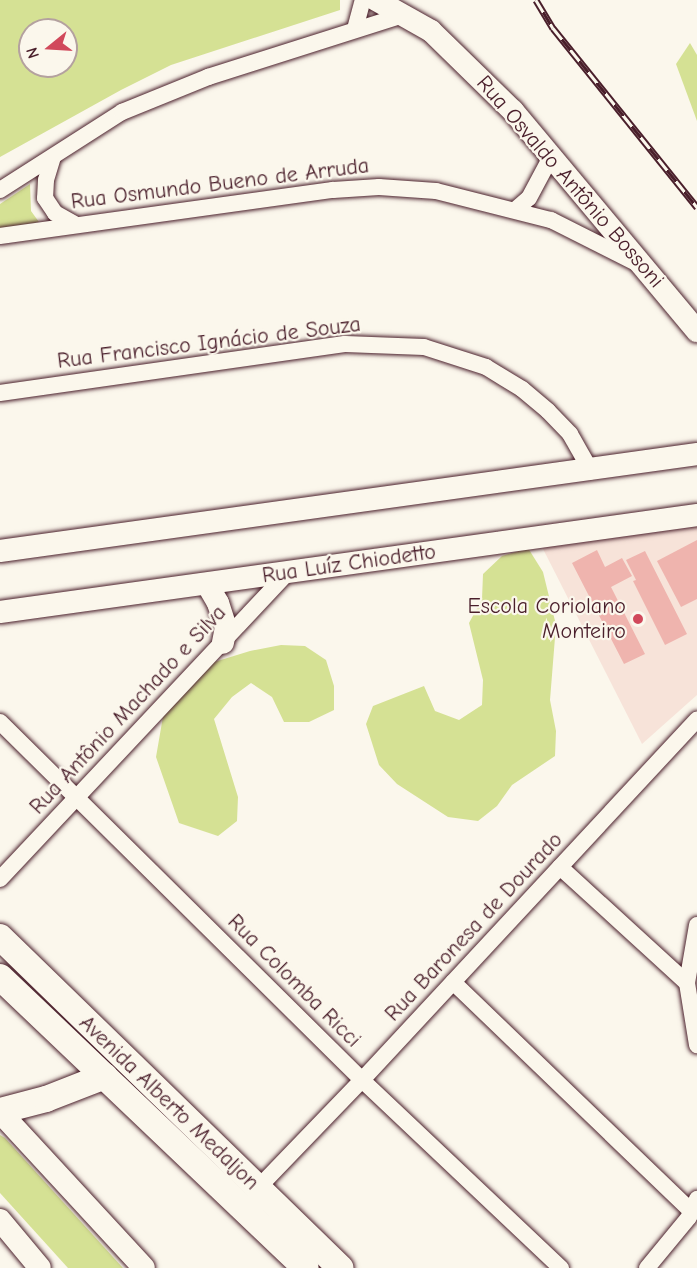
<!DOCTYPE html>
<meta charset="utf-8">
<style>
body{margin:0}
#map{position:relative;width:697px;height:1268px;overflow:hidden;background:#fbf7ec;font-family:"Comic Neue",sans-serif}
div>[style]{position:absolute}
.built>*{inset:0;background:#f7e3d9}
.green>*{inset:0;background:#d5e194}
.building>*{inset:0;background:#efb4ae}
.roads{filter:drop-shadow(0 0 2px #4a1f2b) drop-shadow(0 0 2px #4a1f2b)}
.street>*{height:16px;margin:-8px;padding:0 8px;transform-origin:8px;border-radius:8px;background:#fbf7ec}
.secondary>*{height:22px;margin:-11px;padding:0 11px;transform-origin:11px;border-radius:11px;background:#fbf7ec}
.primary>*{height:26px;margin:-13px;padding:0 13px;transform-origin:13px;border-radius:13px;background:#fbf7ec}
.rail>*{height:7px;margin-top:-3.5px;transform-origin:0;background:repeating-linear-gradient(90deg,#fbf7ec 0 14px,#4a1f2b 0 28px);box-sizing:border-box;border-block:2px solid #4a1f2b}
.dots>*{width:16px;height:16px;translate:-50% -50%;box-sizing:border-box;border:3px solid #fbf7ec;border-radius:50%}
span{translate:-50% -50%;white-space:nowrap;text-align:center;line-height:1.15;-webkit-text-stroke:4.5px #fbf7ec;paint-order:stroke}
.street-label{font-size:22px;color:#4a1f2b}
.poi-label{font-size:22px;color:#4a1f2b}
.right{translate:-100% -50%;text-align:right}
.north{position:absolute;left:18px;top:18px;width:60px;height:60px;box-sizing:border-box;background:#fbf7ec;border:2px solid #b4a19f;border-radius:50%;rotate:252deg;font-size:16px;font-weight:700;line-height:24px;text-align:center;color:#4a1f2b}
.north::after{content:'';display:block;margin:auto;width:21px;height:27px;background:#d1495b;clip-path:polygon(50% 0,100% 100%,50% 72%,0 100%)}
</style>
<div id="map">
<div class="built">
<i style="clip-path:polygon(697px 521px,697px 695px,642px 744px,540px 543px)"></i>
</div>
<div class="green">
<i style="clip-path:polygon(evenodd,0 0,340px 0,340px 10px,171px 65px,121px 90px,0 157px,0 0,30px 30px,66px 30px,66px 66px,30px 66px,30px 30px)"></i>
<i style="clip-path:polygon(690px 43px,697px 55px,697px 121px,676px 64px)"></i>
<i style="clip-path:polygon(30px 184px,31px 211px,39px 222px,0 229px,0 204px)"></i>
<i style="clip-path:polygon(528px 548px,543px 572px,556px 625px,550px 700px,556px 731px,555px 756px,512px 785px,497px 806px,478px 821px,448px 817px,397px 784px,379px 765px,366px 724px,373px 706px,424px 686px,435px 711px,459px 720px,482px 705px,483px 680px,469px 623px,482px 599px,483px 574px,502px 556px)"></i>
<i style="clip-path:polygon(281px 645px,305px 646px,326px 660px,334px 686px,334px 710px,309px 722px,284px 722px,272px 697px,251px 683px,232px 697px,214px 719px,238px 797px,237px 821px,218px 836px,179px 823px,156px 757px,165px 705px,198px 667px,250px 651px)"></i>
<i style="clip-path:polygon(0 1135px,5px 1138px,123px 1268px,68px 1268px,0 1193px)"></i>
</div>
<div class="building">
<i style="clip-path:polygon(697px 540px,697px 599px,681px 607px,657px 561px)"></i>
<i style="clip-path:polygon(597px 550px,605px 567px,622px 558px,632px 576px,611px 587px,645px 654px,624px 664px,572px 563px)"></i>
<i style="clip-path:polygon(645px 551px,687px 634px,665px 645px,633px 581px,636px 580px,626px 560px)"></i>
</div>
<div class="roads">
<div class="street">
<i style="left:355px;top:29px;width:30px;rotate:-75deg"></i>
<i style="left:53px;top:157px;width:24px;rotate:107deg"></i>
<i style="left:46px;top:180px;width:18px;rotate:93deg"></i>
<i style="left:45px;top:198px;width:18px;rotate:56deg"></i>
<i style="left:55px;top:213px;width:23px;rotate:29deg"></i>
<i style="left:0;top:190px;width:145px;rotate:-32.6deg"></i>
<i style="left:122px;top:112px;width:93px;rotate:-22.1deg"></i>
<i style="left:208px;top:77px;width:206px;rotate:-17.6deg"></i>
<i style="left:515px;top:210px;width:18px;rotate:-41deg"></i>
<i style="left:529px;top:198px;width:49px;rotate:-61.9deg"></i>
<i style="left:0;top:236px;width:336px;rotate:-7.9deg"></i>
<i style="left:333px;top:190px;width:46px;rotate:-3.7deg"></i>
<i style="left:379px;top:187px;width:57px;rotate:4deg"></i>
<i style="left:436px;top:191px;width:119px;rotate:14.2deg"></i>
<i style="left:551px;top:220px;width:95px;rotate:26.8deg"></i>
<i style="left:0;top:393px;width:348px;rotate:-8.1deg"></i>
<i style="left:345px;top:344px;width:79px;rotate:2.2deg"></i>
<i style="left:424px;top:347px;width:65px;rotate:17.9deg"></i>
<i style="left:486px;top:367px;width:42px;rotate:31.4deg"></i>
<i style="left:522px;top:389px;width:34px;rotate:40deg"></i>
<i style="left:548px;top:411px;width:32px;rotate:46deg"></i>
<i style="left:570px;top:434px;width:43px;rotate:60.4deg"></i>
<i style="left:0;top:722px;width:509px;rotate:44.68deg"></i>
<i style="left:362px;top:1080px;width:274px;rotate:43.4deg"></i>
<i style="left:560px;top:867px;width:172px;rotate:42.4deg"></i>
<i style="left:0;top:879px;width:421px;rotate:-46.8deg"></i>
<i style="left:697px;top:925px;width:59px;rotate:99.8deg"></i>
<i style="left:687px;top:983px;width:63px;rotate:80.8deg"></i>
<i style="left:453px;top:982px;width:330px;rotate:43.9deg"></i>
<i style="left:257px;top:1189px;width:151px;rotate:-46.1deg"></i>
<i style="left:362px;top:1080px;width:492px;rotate:-47.1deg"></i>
<i style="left:647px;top:1268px;width:66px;rotate:-50.5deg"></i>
<i style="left:689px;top:1217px;width:20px;rotate:-66deg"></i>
</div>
<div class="secondary">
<i style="left:376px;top:0;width:63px;rotate:29.4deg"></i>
<i style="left:431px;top:31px;width:115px;rotate:44.3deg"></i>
<i style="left:513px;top:111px;width:287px;rotate:50.1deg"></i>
<i style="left:0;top:551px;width:704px;rotate:-7.92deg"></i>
<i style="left:207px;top:584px;width:22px;rotate:60deg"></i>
<i style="left:218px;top:603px;width:25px;rotate:72deg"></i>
<i style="left:226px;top:627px;width:16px;rotate:101deg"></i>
<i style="left:0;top:612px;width:704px;rotate:-7.92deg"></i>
<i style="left:0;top:1112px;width:212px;rotate:47.3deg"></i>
<i style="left:0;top:1220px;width:62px;rotate:50.2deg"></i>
</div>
<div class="primary">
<i style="left:0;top:937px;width:475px;rotate:44.2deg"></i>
<i style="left:0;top:977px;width:422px;rotate:43.6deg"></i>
<i style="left:0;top:1111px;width:48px;rotate:-14.6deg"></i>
<i style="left:46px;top:1099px;width:63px;rotate:-21.3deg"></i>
</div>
</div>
<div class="rail">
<i style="left:536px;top:0;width:33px;rotate:59deg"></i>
<i style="left:553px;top:28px;width:230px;rotate:51.2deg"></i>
</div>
<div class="dots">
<i style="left:638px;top:619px;background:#d1495b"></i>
</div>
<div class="street-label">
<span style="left:570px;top:182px;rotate:49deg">Rua Osvaldo Antônio Bossoni</span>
<span style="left:220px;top:184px;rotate:-7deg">Rua Osmundo Bueno de Arruda</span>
<span style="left:209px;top:343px;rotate:-7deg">Rua Francisco Ignácio de Souza</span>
<span style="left:349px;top:564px;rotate:-8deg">Rua Luíz Chiodetto</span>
<span style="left:128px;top:710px;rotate:-47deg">Rua Antônio Machado e Silva</span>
<span style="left:474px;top:927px;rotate:-47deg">Rua Baronesa de Dourado</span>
<span style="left:294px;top:981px;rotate:45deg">Rua Colomba Ricci</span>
<span style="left:169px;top:1103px;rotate:44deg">Avenida Alberto Medaljon</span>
</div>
<div class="poi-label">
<span class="right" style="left:626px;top:619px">Escola Coriolano<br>Monteiro</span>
</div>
<div class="north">N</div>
</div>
